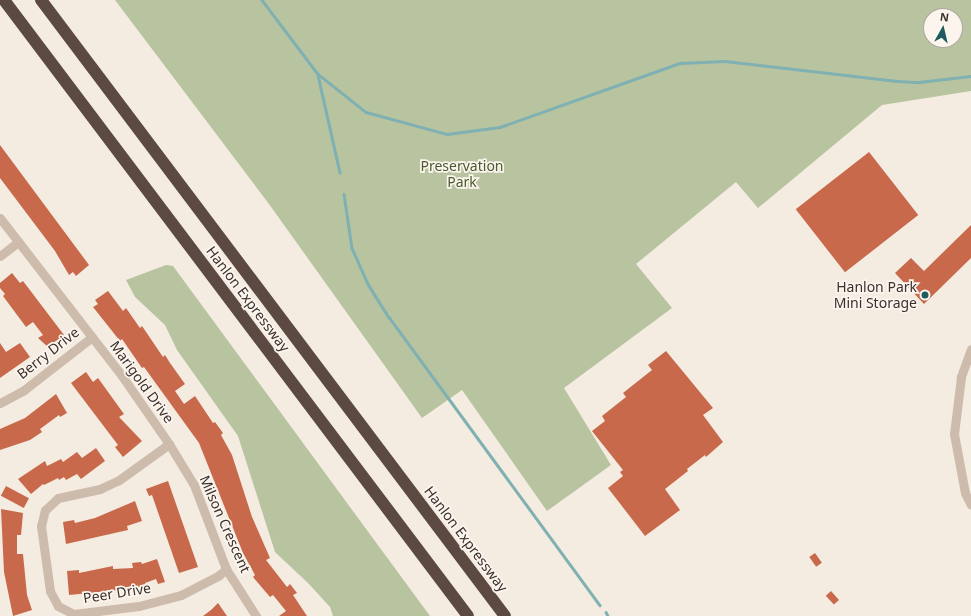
<!DOCTYPE html>
<style>
body{margin:0}
#map{position:relative;width:971px;height:616px;overflow:hidden;background:#f4ebe1;font-family:"Noto Sans",sans-serif}
div>[style]{position:absolute}
.green>*{inset:0;background:#b8c4a0}
.stream>*{height:2.5px;margin:-1.25px;padding:0 1.25px;transform-origin:1.25px;border-radius:1.25px;background:#7fb0b2}
.building>*{inset:0;background:#c8694b;transform-origin:0 0}
.minor>*{height:9px;margin:-4.5px;padding:0 4.5px;transform-origin:4.5px;border-radius:4.5px;background:#cdbbac}
.highway>*{height:12px;margin:-6px;padding:0 6px;transform-origin:6px;border-radius:6px;background:#5c4a42}
.dots>*{width:11px;height:11px;translate:-50% -50%;box-sizing:border-box;border:2px solid #fbf5ee;border-radius:50%}
span{translate:-50% -50%;white-space:nowrap;text-align:center;line-height:1.15;-webkit-text-stroke:3.5px #fbf5ee;paint-order:stroke}
.park-label{font-size:14px;color:#4a5a2e}
.poi-label{font-size:14px;color:#3b302b}
.right{translate:-100% -50%;text-align:right}
.street-label{font-size:14px;color:#3b302b}
.north{position:absolute;left:923px;top:8px;width:40px;height:40px;box-sizing:border-box;background:#fbf5ee;border:1px solid #aea6a0;border-radius:50%;rotate:8deg;font-size:11px;font-weight:700;line-height:16px;text-align:center;color:#3b302b}
.north::after{content:'';display:block;margin:auto;width:14px;height:18px;background:#1f5a5e;clip-path:polygon(50% 0,100% 100%,50% 72%,0 100%)}
</style>
<div id="map">
<div class="green">
<i style="clip-path:polygon(evenodd,115px 0,971px 0,971px 91px,882px 105px,758px 208px,736px 182px,636px 264px,672px 308px,564px 388px,611px 465px,547px 511px,462px 390px,422px 418px,269px 204px,115px 0,931px 16px,955px 16px,955px 40px,931px 40px,931px 16px)"></i>
<i style="clip-path:polygon(166px 265px,173px 266px,430px 616px,333px 616px,330px 607px,309px 584px,275px 552px,238px 436px,177px 350px,165px 325px,135px 297px,126px 280px)"></i>
</div>
<div class="stream">
<i style="left:262px;top:0;width:93px;rotate:52.9deg"></i>
<i style="left:318px;top:74px;width:61px;rotate:38.4deg"></i>
<i style="left:366px;top:112px;width:84px;rotate:15.2deg"></i>
<i style="left:447px;top:134px;width:53px;rotate:-7.5deg"></i>
<i style="left:500px;top:127px;width:191px;rotate:-19.6deg"></i>
<i style="left:680px;top:63px;width:45px;rotate:-2.5deg"></i>
<i style="left:725px;top:61px;width:173px;rotate:6.6deg"></i>
<i style="left:897px;top:81px;width:22px;rotate:3deg"></i>
<i style="left:919px;top:82px;width:52px;rotate:-6.6deg"></i>
<i style="left:318px;top:75px;width:100px;rotate:77.3deg"></i>
<i style="left:344px;top:194px;width:55px;rotate:81.6deg"></i>
<i style="left:352px;top:248px;width:39px;rotate:66deg"></i>
<i style="left:368px;top:284px;width:39px;rotate:58deg"></i>
<i style="left:389px;top:317px;width:357px;rotate:53.8deg"></i>
<i style="left:606px;top:612px;width:4px;rotate:63deg"></i>
</div>
<div class="building">
<i style="clip-path:polygon(0 145px,89px 265px,76px 276px,73px 272px,69px 275px,55px 251px,0 178px)"></i>
<i style="left:869px;top:152px;width:80px;height:93px;rotate:52deg"></i>
<i style="clip-path:polygon(971px 225px,971px 258px,924px 304px,895px 273px,911px 258px,924px 271px)"></i>
<i style="clip-path:polygon(12px 273px,20px 283px,23px 281px,64px 335px,48px 347px,38px 338px,43px 335px,33px 322px,26px 327px,3px 296px,5px 294px,0 288px,0 283px)"></i>
<i style="clip-path:polygon(108px 291px,123px 311px,126px 308px,140px 328px,142px 326px,163px 357px,165px 355px,170px 363px,185px 384px,175px 391px,184px 404px,195px 396px,213px 423px,215px 422px,223px 433px,221px 435px,232px 455px,252px 517px,270px 558px,266px 560px,287px 587px,290px 584px,297px 593px,293px 595px,307px 616px,279px 616px,286px 611px,273px 595px,270px 597px,253px 577px,255px 575px,243px 553px,199px 443px,144px 367px,142px 368px,122px 339px,120px 341px,93px 307px,98px 304px,95px 300px)"></i>
<i style="clip-path:polygon(0 343px,6px 352px,20px 343px,30px 357px,0 378px)"></i>
<i style="clip-path:polygon(666px 351px,713px 408px,703px 415px,723px 442px,706px 457px,705px 455px,687px 469px,688px 471px,665px 489px,680px 510px,645px 536px,608px 488px,623px 476px,620px 472px,623px 470px,592px 431px,605px 421px,602px 416px,626px 397px,623px 393px,652px 370px,648px 365px)"></i>
<i style="clip-path:polygon(86px 372px,93px 382px,98px 378px,124px 414px,119px 417px,142px 441px,123px 457px,115px 447px,118px 445px,71px 383px)"></i>
<i style="clip-path:polygon(56px 394px,67px 413px,60px 417px,59px 415px,40px 429px,42px 432px,30px 440px,0 450px,0 429px,25px 418px)"></i>
<i style="clip-path:polygon(96px 448px,105px 461px,81px 479px,77px 474px,66px 480px,64px 477px,59px 480px,58px 478px,44px 485px,43px 484px,31px 494px,18px 479px,45px 461px,47px 466px,61px 459px,63px 462px,77px 452px,82px 458px)"></i>
<i style="clip-path:polygon(168px 481px,198px 567px,179px 573px,152px 495px,149px 496px,146px 489px)"></i>
<i style="left:6px;top:486px;width:26px;height:11px;rotate:28deg"></i>
<i style="clip-path:polygon(135px 501px,142px 521px,127px 526px,128px 530px,66px 544px,63px 522px,74px 520px,75px 523px,95px 518px)"></i>
<i style="clip-path:polygon(1px 509px,23px 513px,21px 535px,17px 535px,17px 554px,23px 554px,27px 595px,32px 610px,13px 616px,4px 572px)"></i>
<i style="left:815px;top:553px;width:12px;height:7px;rotate:55deg"></i>
<i style="clip-path:polygon(157px 559px,165px 582px,158px 584px,156px 579px,145px 583px,145px 586px,129px 589px,69px 595px,67px 571px,79px 570px,79px 573px,113px 566px,113px 569px,133px 568px,132px 563px,141px 562px,142px 564px)"></i>
<i style="left:831px;top:591px;width:12px;height:7px;rotate:48deg"></i>
<i style="clip-path:polygon(218px 603px,227px 616px,203px 616px,211px 610px)"></i>
</div>
<div class="minor">
<i style="left:0;top:218px;width:200px;rotate:52.3deg"></i>
<i style="left:122px;top:376px;width:83px;rotate:55.3deg"></i>
<i style="left:169px;top:444px;width:48px;rotate:58.6deg"></i>
<i style="left:194px;top:485px;width:90px;rotate:69.1deg"></i>
<i style="left:226px;top:569px;width:56px;rotate:57.4deg"></i>
<i style="left:0;top:256px;width:23px;rotate:-38deg"></i>
<i style="left:971px;top:349px;width:30px;rotate:110deg"></i>
<i style="left:961px;top:377px;width:57px;rotate:97deg"></i>
<i style="left:954px;top:434px;width:60px;rotate:79.4deg"></i>
<i style="left:965px;top:493px;width:13px;rotate:63deg"></i>
<i style="left:0;top:403px;width:27px;rotate:-28deg"></i>
<i style="left:24px;top:390px;width:86px;rotate:-37.9deg"></i>
<i style="left:169px;top:444px;width:62px;rotate:144.2deg"></i>
<i style="left:119px;top:480px;width:21px;rotate:155deg"></i>
<i style="left:100px;top:489px;width:43px;rotate:167.9deg"></i>
<i style="left:58px;top:498px;width:18px;rotate:137deg"></i>
<i style="left:45px;top:510px;width:16px;rotate:104deg"></i>
<i style="left:41px;top:526px;width:66px;rotate:82.1deg"></i>
<i style="left:50px;top:591px;width:17px;rotate:62deg"></i>
<i style="left:58px;top:606px;width:18px;rotate:27deg"></i>
<i style="left:74px;top:614px;width:65px;rotate:-7deg"></i>
<i style="left:139px;top:606px;width:43px;rotate:-14.7deg"></i>
<i style="left:181px;top:595px;width:42px;rotate:-27.2deg"></i>
<i style="left:218px;top:576px;width:11px;rotate:-41deg"></i>
</div>
<div class="highway">
<i style="left:4px;top:0;width:771px;rotate:53.01deg"></i>
<i style="left:41px;top:0;width:771px;rotate:53.01deg"></i>
</div>
<div class="dots">
<i style="left:925px;top:295px;background:#1f5a5e"></i>
</div>
<div class="park-label">
<span style="left:462px;top:174px">Preservation<br>Park</span>
</div>
<div class="poi-label">
<span class="right" style="left:917px;top:295px">Hanlon Park<br>Mini Storage</span>
</div>
<div class="street-label">
<span style="left:248px;top:299px;rotate:53deg">Hanlon Expressway</span>
<span style="left:48px;top:353px;rotate:-38deg">Berry Drive</span>
<span style="left:142px;top:382px;rotate:54deg">Marigold Drive</span>
<span style="left:225px;top:524px;rotate:66deg">Milson Crescent</span>
<span style="left:466px;top:539px;rotate:53deg">Hanlon Expressway</span>
<span style="left:117px;top:593px;rotate:-9deg">Peer Drive</span>
</div>
<div class="north">N</div>
</div>
